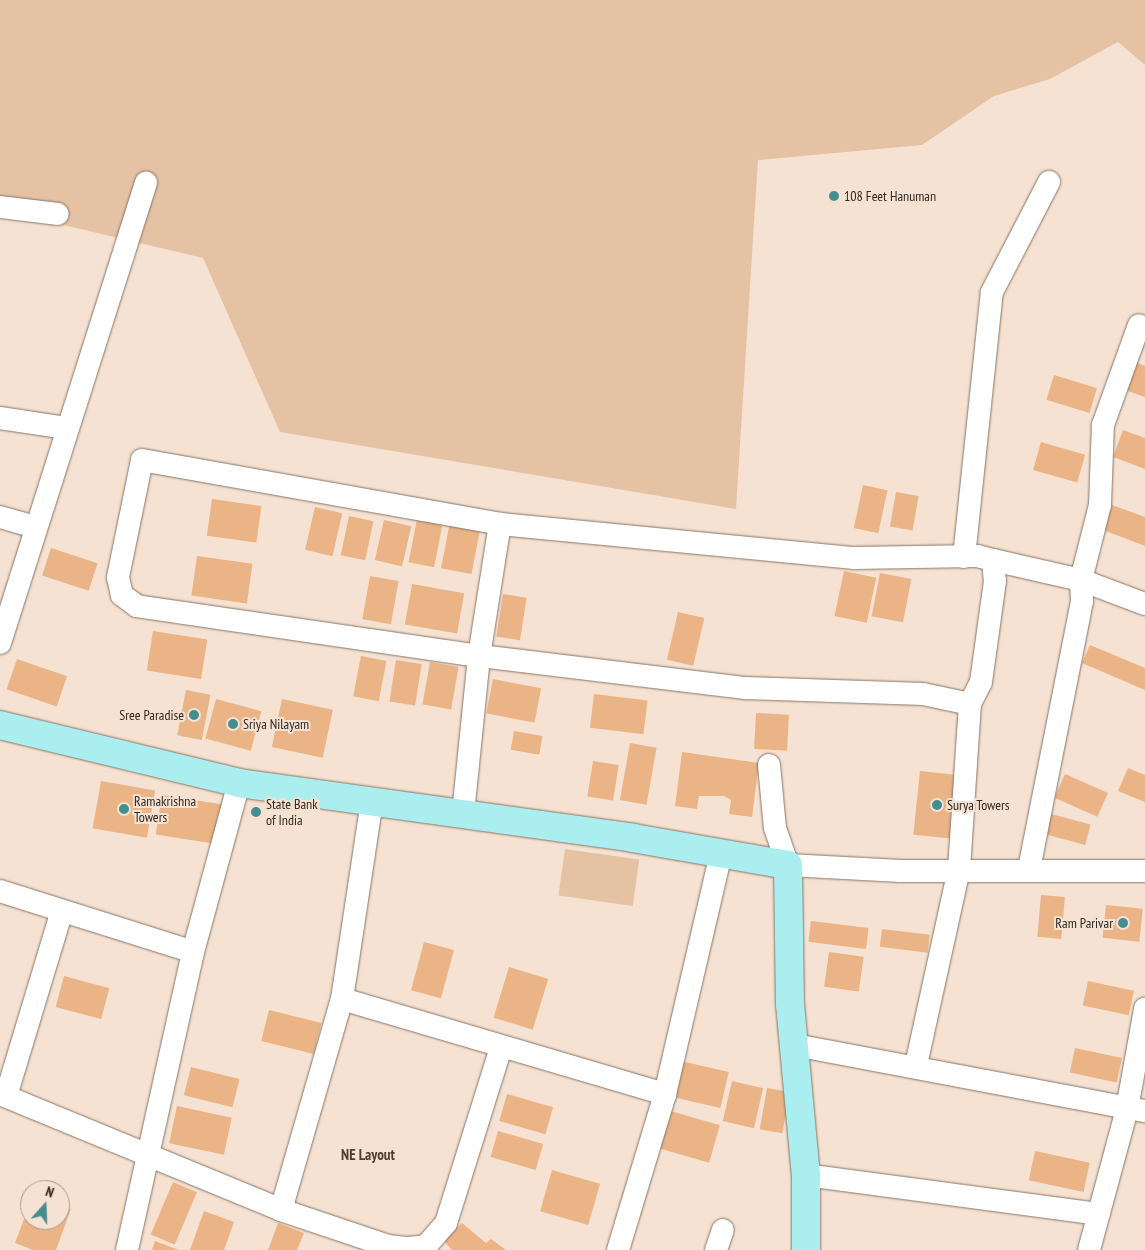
<!DOCTYPE html>
<style>
body{margin:0}
#map{position:relative;width:1145px;height:1250px;overflow:hidden;background:#f6e2d2;font-family:"PT Sans Narrow",sans-serif}
div>[style]{position:absolute}
.green>*{inset:0;background:#e6c2a4;transform-origin:0 0}
.building>*{inset:0;background:#eab486;transform-origin:0 0}
.roads{filter:drop-shadow(0 0 1px #877567) drop-shadow(0 0 1px #877567)}
.minor>*{height:22px;margin:-11px;padding:0 11px;transform-origin:11px;border-radius:11px;background:#fff}
.major>*{height:28px;margin:-14px;padding:0 14px;transform-origin:14px;border-radius:14px;background:#abeeef}
.dots>*{width:14px;height:14px;translate:-50% -50%;box-sizing:border-box;border:2px solid #f6e2d2;border-radius:50%}
span{translate:-50% -50%;white-space:nowrap;text-align:center;line-height:1.15;-webkit-text-stroke:4px #f6e2d2;paint-order:stroke}
.poi-label{font-size:14px;color:#2f2822}
.left{translate:0 -50%;text-align:left}
.right{translate:-100% -50%;text-align:right}
.neighbourhood-label{font-size:15px;color:#4d3d30;font-weight:700}
.north{position:absolute;left:20px;top:1180px;width:50px;height:50px;box-sizing:border-box;background:#f6e2d2;border:1px solid #a6988c;border-radius:50%;rotate:20deg;font-size:14px;font-weight:700;line-height:20px;text-align:center;color:#2f2822}
.north::after{content:'';display:block;margin:auto;width:18px;height:22px;background:#458d8f;clip-path:polygon(50% 0,100% 100%,50% 72%,0 100%)}
</style>
<div id="map">
<div class="green">
<i style="clip-path:polygon(0 0,1145px 0,1145px 65px,1118px 42px,1050px 79px,994px 96px,922px 145px,758px 160px,736px 509px,280px 432px,203px 258px,0 210px)"></i>
<i style="left:565px;top:849px;width:75px;height:47px;rotate:8deg"></i>
</div>
<div class="building">
<i style="clip-path:polygon(1135px 362px,1145px 366px,1145px 397px,1125px 390px)"></i>
<i style="left:1054px;top:375px;width:45px;height:26px;rotate:17deg"></i>
<i style="clip-path:polygon(1123px 430px,1145px 438px,1145px 469px,1113px 457px)"></i>
<i style="left:1041px;top:442px;width:46px;height:29px;rotate:16deg"></i>
<i style="left:863px;top:485px;width:25px;height:44px;rotate:12deg"></i>
<i style="left:896px;top:492px;width:23px;height:35px;rotate:10deg"></i>
<i style="left:212px;top:499px;width:50px;height:37px;rotate:8deg"></i>
<i style="clip-path:polygon(1112px 505px,1145px 517px,1145px 546px,1103px 530px)"></i>
<i style="left:315px;top:507px;width:28px;height:44px;rotate:13deg"></i>
<i style="left:349px;top:516px;width:25px;height:40px;rotate:12deg"></i>
<i style="left:417px;top:519px;width:26px;height:44px;rotate:11deg"></i>
<i style="left:384px;top:520px;width:28px;height:41px;rotate:13deg"></i>
<i style="left:450px;top:522px;width:31px;height:47px;rotate:11deg"></i>
<i style="left:51px;top:548px;width:49px;height:29px;rotate:18deg"></i>
<i style="left:197px;top:556px;width:56px;height:40px;rotate:8deg"></i>
<i style="left:844px;top:571px;width:33px;height:46px;rotate:12deg"></i>
<i style="left:880px;top:573px;width:32px;height:44px;rotate:11deg"></i>
<i style="left:370px;top:576px;width:29px;height:44px;rotate:10deg"></i>
<i style="left:412px;top:584px;width:53px;height:41px;rotate:10deg"></i>
<i style="left:503px;top:594px;width:24px;height:43px;rotate:9deg"></i>
<i style="left:678px;top:612px;width:27px;height:49px;rotate:13deg"></i>
<i style="left:153px;top:631px;width:55px;height:40px;rotate:9deg"></i>
<i style="clip-path:polygon(1090px 645px,1145px 668px,1145px 690px,1082px 663px)"></i>
<i style="left:361px;top:656px;width:26px;height:41px;rotate:11deg"></i>
<i style="left:17px;top:659px;width:53px;height:32px;rotate:19deg"></i>
<i style="left:396px;top:660px;width:26px;height:42px;rotate:9deg"></i>
<i style="left:430px;top:662px;width:29px;height:43px;rotate:10deg"></i>
<i style="left:493px;top:679px;width:49px;height:35px;rotate:11deg"></i>
<i style="left:186px;top:690px;width:25px;height:46px;rotate:11deg"></i>
<i style="left:594px;top:694px;width:54px;height:34px;rotate:7deg"></i>
<i style="left:216px;top:699px;width:47px;height:41px;rotate:15deg"></i>
<i style="left:282px;top:699px;width:52px;height:49px;rotate:12deg"></i>
<i style="left:756px;top:713px;width:33px;height:36px;rotate:3deg"></i>
<i style="left:514px;top:731px;width:29px;height:19px;rotate:10deg"></i>
<i style="left:630px;top:743px;width:27px;height:58px;rotate:10deg"></i>
<i style="clip-path:polygon(682px 752px,759px 763px,752px 817px,729px 814px,731px 800px,724px 796px,699px 796px,697px 809px,675px 806px)"></i>
<i style="left:593px;top:761px;width:26px;height:36px;rotate:9deg"></i>
<i style="clip-path:polygon(1128px 768px,1145px 775px,1145px 802px,1118px 791px)"></i>
<i style="left:920px;top:771px;width:40px;height:64px;rotate:6deg"></i>
<i style="left:1065px;top:774px;width:47px;height:26px;rotate:24deg"></i>
<i style="left:101px;top:781px;width:55px;height:48px;rotate:10deg"></i>
<i style="left:162px;top:795px;width:63px;height:40px;rotate:9deg"></i>
<i style="left:1051px;top:814px;width:41px;height:21px;rotate:15deg"></i>
<i style="left:1041px;top:895px;width:24px;height:42px;rotate:5deg"></i>
<i style="left:1106px;top:905px;width:37px;height:33px;rotate:6deg"></i>
<i style="left:811px;top:921px;width:58px;height:21px;rotate:7deg"></i>
<i style="left:882px;top:929px;width:48px;height:18px;rotate:7deg"></i>
<i style="left:424px;top:942px;width:31px;height:50px;rotate:15deg"></i>
<i style="left:829px;top:952px;width:35px;height:35px;rotate:8deg"></i>
<i style="left:509px;top:967px;width:41px;height:53px;rotate:17deg"></i>
<i style="left:64px;top:976px;width:47px;height:32px;rotate:15deg"></i>
<i style="left:1088px;top:981px;width:47px;height:25px;rotate:12deg"></i>
<i style="left:269px;top:1010px;width:54px;height:32px;rotate:14deg"></i>
<i style="left:1075px;top:1048px;width:48px;height:25px;rotate:12deg"></i>
<i style="left:681px;top:1061px;width:49px;height:37px;rotate:13deg"></i>
<i style="left:191px;top:1067px;width:50px;height:29px;rotate:14deg"></i>
<i style="left:732px;top:1081px;width:32px;height:41px;rotate:13deg"></i>
<i style="left:767px;top:1088px;width:23px;height:42px;rotate:10deg"></i>
<i style="left:507px;top:1094px;width:48px;height:28px;rotate:16deg"></i>
<i style="left:177px;top:1106px;width:56px;height:38px;rotate:12deg"></i>
<i style="left:667px;top:1110px;width:55px;height:39px;rotate:16deg"></i>
<i style="left:498px;top:1131px;width:47px;height:27px;rotate:16deg"></i>
<i style="left:1035px;top:1151px;width:56px;height:30px;rotate:12deg"></i>
<i style="left:552px;top:1170px;width:50px;height:43px;rotate:16deg"></i>
<i style="left:173px;top:1182px;width:26px;height:57px;rotate:23deg"></i>
<i style="clip-path:polygon(30px 1203px,30px 1220px,60px 1220px,60px 1204px,71px 1209px,56px 1250px,33px 1250px,15px 1243px)"></i>
<i style="clip-path:polygon(204px 1211px,234px 1222px,224px 1250px,190px 1250px)"></i>
<i style="clip-path:polygon(278px 1223px,304px 1233px,297px 1250px,268px 1250px)"></i>
<i style="clip-path:polygon(462px 1223px,486px 1243px,491px 1239px,506px 1250px,452px 1250px,443px 1240px)"></i>
<i style="clip-path:polygon(155px 1241px,179px 1250px,152px 1250px)"></i>
</div>
<div class="roads">
<div class="minor">
<i style="left:0;top:207px;width:58px;rotate:6.9deg"></i>
<i style="left:0;top:418px;width:68px;rotate:8.5deg"></i>
<i style="left:0;top:517px;width:37px;rotate:16deg"></i>
<i style="left:964px;top:557px;width:266px;rotate:-84deg"></i>
<i style="left:992px;top:292px;width:124px;rotate:-62.6deg"></i>
<i style="left:993px;top:560px;width:21px;rotate:85deg"></i>
<i style="left:995px;top:581px;width:102px;rotate:97.9deg"></i>
<i style="left:981px;top:682px;width:25px;rotate:117deg"></i>
<i style="left:970px;top:704px;width:48px;rotate:-168deg"></i>
<i style="left:923px;top:694px;width:178px;rotate:-178.1deg"></i>
<i style="left:745px;top:688px;width:268px;rotate:-173.1deg"></i>
<i style="left:479px;top:656px;width:346px;rotate:-171.7deg"></i>
<i style="left:137px;top:606px;width:19px;rotate:-144deg"></i>
<i style="left:122px;top:595px;width:18px;rotate:-103deg"></i>
<i style="left:118px;top:577px;width:119px;rotate:-78.4deg"></i>
<i style="left:142px;top:460px;width:364px;rotate:10.1deg"></i>
<i style="left:500px;top:524px;width:356px;rotate:5.5deg"></i>
<i style="left:854px;top:558px;width:123px;rotate:-0.9deg"></i>
<i style="left:977px;top:556px;width:16px;rotate:14deg"></i>
<i style="left:993px;top:560px;width:90px;rotate:12.8deg"></i>
<i style="left:1081px;top:580px;width:68px;rotate:20.6deg"></i>
<i style="left:0;top:643px;width:483px;rotate:-72.4deg"></i>
<i style="left:769px;top:765px;width:63px;rotate:84.6deg"></i>
<i style="left:775px;top:828px;width:39px;rotate:71deg"></i>
<i style="left:788px;top:865px;width:113px;rotate:3deg"></i>
<i style="left:901px;top:871px;width:244px"></i>
<i style="left:463px;top:814px;width:159px;rotate:-84.2deg"></i>
<i style="left:479px;top:656px;width:134px;rotate:-81deg"></i>
<i style="left:1029px;top:869px;width:273px;rotate:-78.8deg"></i>
<i style="left:1082px;top:601px;width:21px;rotate:-93deg"></i>
<i style="left:1081px;top:580px;width:77px;rotate:-75.8deg"></i>
<i style="left:1100px;top:505px;width:80px;rotate:-87.9deg"></i>
<i style="left:1103px;top:425px;width:106px;rotate:-70.2deg"></i>
<i style="left:0;top:891px;width:202px;rotate:17.5deg"></i>
<i style="left:342px;top:999px;width:337px;rotate:16.4deg"></i>
<i style="left:795px;top:1045px;width:356px;rotate:10.7deg"></i>
<i style="left:916px;top:1065px;width:201px;rotate:-77.6deg"></i>
<i style="left:959px;top:869px;width:165px;rotate:-86.2deg"></i>
<i style="left:0;top:1094px;width:304px;rotate:22.4deg"></i>
<i style="left:281px;top:1210px;width:113px;rotate:18.6deg"></i>
<i style="left:388px;top:1246px;width:20px;rotate:6deg"></i>
<i style="left:408px;top:1248px;width:18px;rotate:-6deg"></i>
<i style="left:426px;top:1246px;width:30px;rotate:-49deg"></i>
<i style="left:446px;top:1223px;width:184px;rotate:-72.6deg"></i>
<i style="left:6px;top:1096px;width:193px;rotate:-73.2deg"></i>
<i style="left:806px;top:1175px;width:295px;rotate:7.6deg"></i>
<i style="left:281px;top:1210px;width:220px;rotate:-73.9deg"></i>
<i style="left:342px;top:999px;width:200px;rotate:-81.4deg"></i>
<i style="left:127px;top:1250px;width:305px;rotate:-77.5deg"></i>
<i style="left:193px;top:952px;width:175px;rotate:-74.8deg"></i>
<i style="left:618px;top:1250px;width:163px;rotate:-73.2deg"></i>
<i style="left:665px;top:1094px;width:246px;rotate:-76.9deg"></i>
<i style="left:716px;top:1250px;width:21px;rotate:-71deg"></i>
<i style="left:1089px;top:1250px;width:146px;rotate:-74.9deg"></i>
<i style="left:1127px;top:1109px;width:102px;rotate:-79.8deg"></i>
</div>
<div class="major">
<i style="left:0;top:725px;width:246px;rotate:13.6deg"></i>
<i style="left:239px;top:783px;width:398px;rotate:7.9deg"></i>
<i style="left:633px;top:838px;width:157px;rotate:9.9deg"></i>
<i style="left:788px;top:865px;width:139px;rotate:89.2deg"></i>
<i style="left:790px;top:1004px;width:172px;rotate:84.7deg"></i>
<i style="left:806px;top:1175px;width:75px;rotate:90deg"></i>
</div>
</div>
<div class="dots">
<i style="left:834px;top:196px;background:#458d8f"></i>
<i style="left:194px;top:715px;background:#458d8f"></i>
<i style="left:233px;top:724px;background:#458d8f"></i>
<i style="left:937px;top:805px;background:#458d8f"></i>
<i style="left:124px;top:809px;background:#458d8f"></i>
<i style="left:256px;top:812px;background:#458d8f"></i>
<i style="left:1123px;top:923px;background:#458d8f"></i>
</div>
<div class="poi-label">
<span class="left" style="left:844px;top:196px">108 Feet Hanuman</span>
<span class="right" style="left:184px;top:715px">Sree Paradise</span>
<span class="left" style="left:243px;top:724px">Sriya Nilayam</span>
<span class="left" style="left:134px;top:809px">Ramakrishna<br>Towers</span>
<span class="left" style="left:266px;top:812px">State Bank<br>of India</span>
<span class="left" style="left:947px;top:805px">Surya Towers</span>
<span class="right" style="left:1113px;top:923px">Ram Parivar</span>
</div>
<div class="neighbourhood-label">
<span style="left:368px;top:1155px">NE Layout</span>
</div>
<div class="north">N</div>
</div>
